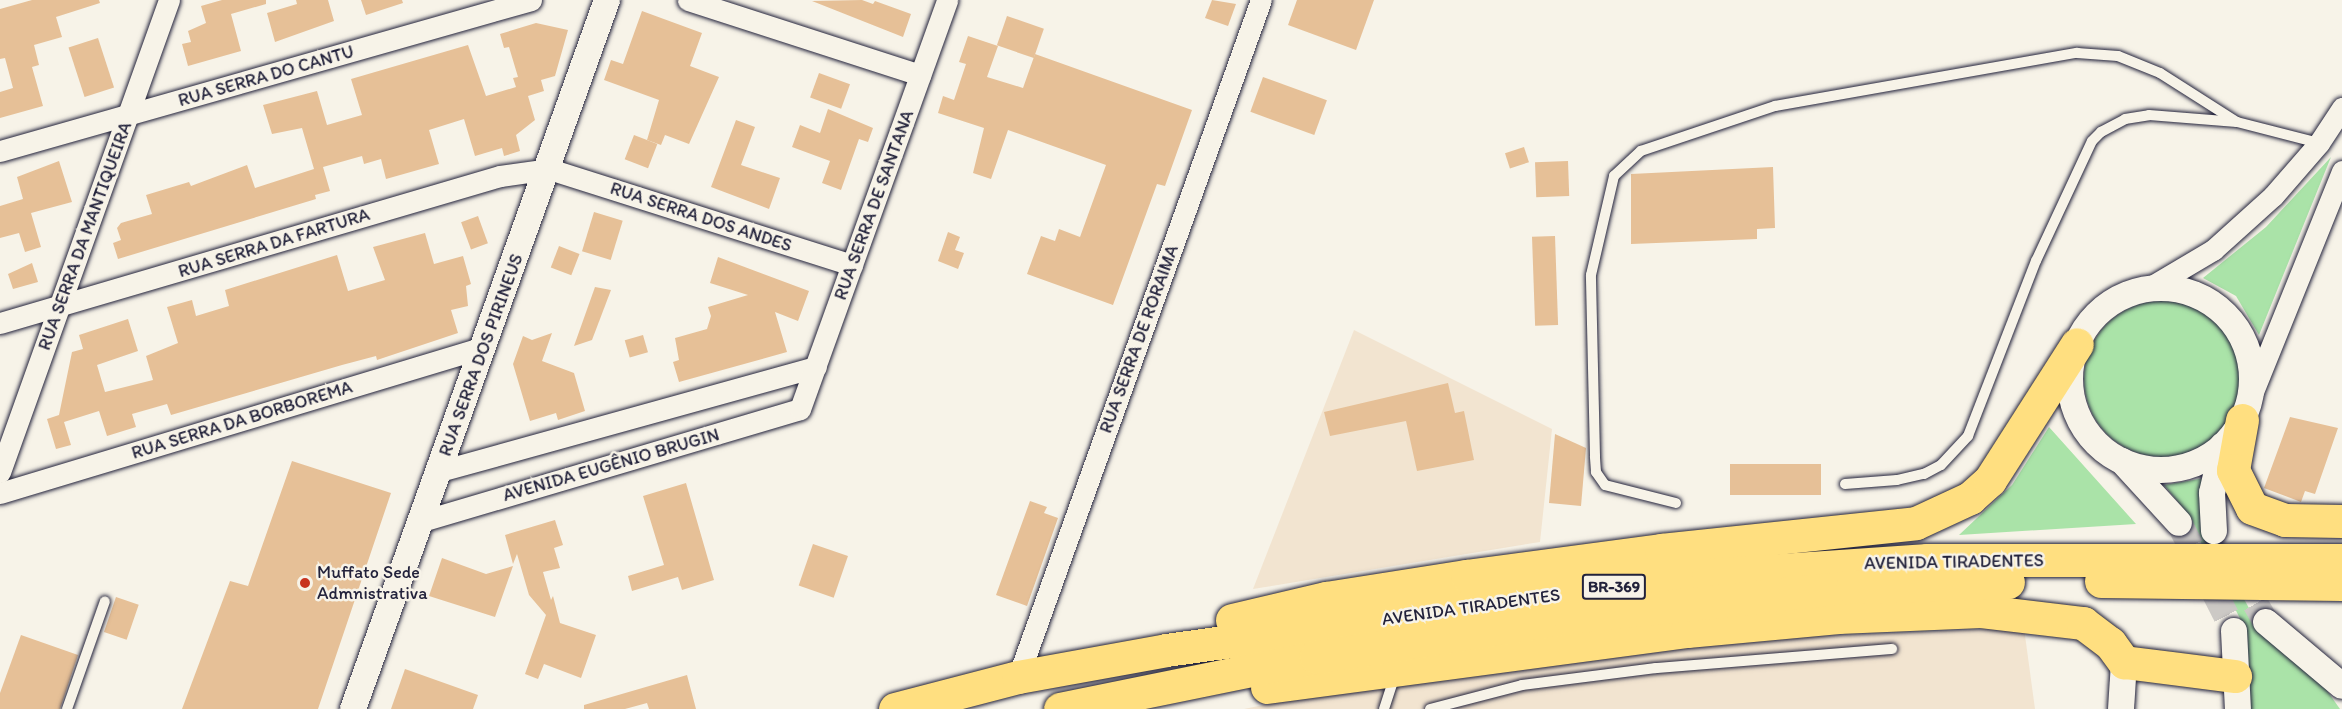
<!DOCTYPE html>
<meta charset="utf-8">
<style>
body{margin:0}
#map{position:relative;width:2342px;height:709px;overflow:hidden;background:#f7f3e8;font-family:Itim,sans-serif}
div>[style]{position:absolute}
.built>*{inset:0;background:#f2e4d0}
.green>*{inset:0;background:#aae3a8}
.round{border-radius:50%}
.building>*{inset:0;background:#e6c097;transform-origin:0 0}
.tertiary-tunnel>*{height:26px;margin-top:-13px;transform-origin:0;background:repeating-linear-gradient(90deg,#ccc9c5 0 26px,transparent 0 39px)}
.roads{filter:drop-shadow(0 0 2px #22223b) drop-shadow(0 0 2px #22223b)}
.service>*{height:10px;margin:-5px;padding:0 5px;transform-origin:5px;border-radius:5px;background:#f7f3e8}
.minor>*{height:21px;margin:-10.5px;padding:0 10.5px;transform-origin:10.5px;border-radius:10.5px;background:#f7f3e8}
.tertiary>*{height:26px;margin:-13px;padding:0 13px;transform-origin:13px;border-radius:13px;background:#f7f3e8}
.tertiary>.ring{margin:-13px;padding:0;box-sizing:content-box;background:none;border:26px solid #f7f3e8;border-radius:50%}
.trunk>*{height:33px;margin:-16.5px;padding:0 16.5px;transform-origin:16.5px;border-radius:16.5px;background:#ffdf80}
.dots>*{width:16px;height:16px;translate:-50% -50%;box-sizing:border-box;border:3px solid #f7f3e8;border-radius:50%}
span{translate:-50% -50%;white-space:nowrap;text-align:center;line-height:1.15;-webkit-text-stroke:5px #f7f3e8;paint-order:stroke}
.shield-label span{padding:2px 4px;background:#f7f3e8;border:2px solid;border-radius:4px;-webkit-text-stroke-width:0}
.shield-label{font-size:16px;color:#22223b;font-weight:700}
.street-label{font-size:18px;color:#22223b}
.poi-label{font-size:18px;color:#22223b}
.left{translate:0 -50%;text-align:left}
</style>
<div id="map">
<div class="built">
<i style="clip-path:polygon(1354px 330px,1552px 429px,1540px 542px,1253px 589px)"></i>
<i style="clip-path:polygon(2024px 628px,2035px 709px,1244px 709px,1421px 672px,1683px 641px)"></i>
</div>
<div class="green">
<i style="clip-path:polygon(2331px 157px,2259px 335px,2236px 296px,2203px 278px,2266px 227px)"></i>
<i class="round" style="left:2084px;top:301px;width:156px;height:156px"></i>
<i style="clip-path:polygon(2049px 427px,2136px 524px,1959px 535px,2012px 485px)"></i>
<i style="clip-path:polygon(2205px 478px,2205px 529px,2264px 635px,2318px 678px,2340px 709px,2249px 709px,2247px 632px,2183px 508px,2164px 485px)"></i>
</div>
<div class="building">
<i style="clip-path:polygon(32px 0,99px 0,100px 3px,56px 17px,62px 37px,34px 45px,39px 65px,32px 67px,43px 106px,0 118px,0 92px,13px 88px,5px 58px,0 59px,0 9px)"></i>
<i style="clip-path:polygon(222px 0,266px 0,266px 4px,231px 14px,241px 51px,188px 66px,182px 44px,191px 42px,188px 31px,206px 23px,201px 6px)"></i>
<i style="clip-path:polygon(296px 0,328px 0,334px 21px,275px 42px,267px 13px,297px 4px)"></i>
<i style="clip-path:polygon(361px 0,402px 0,403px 3px,366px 15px)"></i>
<i style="clip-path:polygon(862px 0,873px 4px,875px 1px,911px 14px,903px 37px,812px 1px)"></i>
<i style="clip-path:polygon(1212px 0,1236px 4px,1228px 26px,1205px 18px)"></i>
<i style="clip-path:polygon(1297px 0,1374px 0,1356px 50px,1288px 25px)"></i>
<i style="clip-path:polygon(642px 11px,702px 33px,690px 66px,719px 77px,689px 144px,665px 135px,661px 145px,647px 140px,659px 100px,604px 80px,611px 60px,623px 64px)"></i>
<i style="left:1007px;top:16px;width:39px;height:31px;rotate:19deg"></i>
<i style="clip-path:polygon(536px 23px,568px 30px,555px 76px,541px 80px,544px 91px,528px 96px,535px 120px,516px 135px,520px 151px,504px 156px,502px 148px,475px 156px,464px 119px,429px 130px,439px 164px,386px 179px,381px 159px,364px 164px,362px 156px,323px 167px,330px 191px,315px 195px,316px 199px,118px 259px,113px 243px,121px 240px,117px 228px,121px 223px,152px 214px,146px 195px,189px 182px,191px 186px,247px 165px,255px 188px,314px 169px,302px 128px,272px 134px,263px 105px,317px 91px,327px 125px,362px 115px,351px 79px,468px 45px,486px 96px,516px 87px,513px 78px,518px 77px,509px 47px,504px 48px,500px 34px)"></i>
<i style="clip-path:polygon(968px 36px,998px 46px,987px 77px,1023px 88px,1035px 54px,1192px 110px,1165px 186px,1157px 184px,1113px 305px,1027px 274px,1041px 236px,1055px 241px,1059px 229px,1080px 237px,1106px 165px,1008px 130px,991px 179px,973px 173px,984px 128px,938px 113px,943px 96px,954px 100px,966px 64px,959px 62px)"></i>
<i style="left:98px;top:38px;width:52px;height:31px;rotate:72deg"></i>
<i style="left:819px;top:73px;width:33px;height:26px;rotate:20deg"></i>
<i style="left:1263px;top:77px;width:68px;height:37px;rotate:20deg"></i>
<i style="clip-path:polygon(828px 109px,873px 128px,868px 142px,859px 139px,841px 190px,822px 183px,830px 161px,792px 147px,800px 125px,820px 133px)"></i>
<i style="clip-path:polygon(736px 120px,755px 127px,741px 165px,780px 178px,769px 209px,711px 187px)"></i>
<i style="left:634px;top:135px;width:25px;height:26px;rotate:21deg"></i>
<i style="left:1524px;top:147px;width:16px;height:20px;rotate:72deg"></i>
<i style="clip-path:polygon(59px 161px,72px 202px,31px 213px,41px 247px,25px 252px,19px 233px,0 238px,0 206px,23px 199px,17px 177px)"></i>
<i style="left:1568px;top:161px;width:35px;height:33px;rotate:88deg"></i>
<i style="clip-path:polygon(1773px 167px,1775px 228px,1757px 229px,1757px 239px,1631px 244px,1631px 174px)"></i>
<i style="left:594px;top:212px;width:30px;height:41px;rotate:17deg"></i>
<i style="left:478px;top:216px;width:29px;height:18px;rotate:70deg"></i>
<i style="clip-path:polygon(948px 232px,960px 237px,955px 250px,964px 253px,958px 269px,938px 261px)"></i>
<i style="clip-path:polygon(425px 233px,434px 264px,463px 256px,471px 284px,466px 286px,468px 306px,451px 310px,458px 333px,377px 360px,376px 356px,342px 365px,171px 415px,167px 404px,132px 414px,136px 427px,107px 436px,99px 411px,64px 422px,71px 445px,56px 449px,47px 419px,59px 415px,72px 352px,83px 349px,79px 335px,128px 319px,138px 351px,97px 365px,105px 392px,153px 380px,146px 356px,178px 343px,167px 307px,192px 300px,196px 316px,229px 306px,225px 290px,337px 255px,348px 291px,385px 280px,373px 247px)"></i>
<i style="left:1555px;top:236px;width:89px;height:23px;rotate:88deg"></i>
<i style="left:559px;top:246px;width:22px;height:23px;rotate:21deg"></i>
<i style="clip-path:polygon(718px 257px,809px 291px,798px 321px,775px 312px,787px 352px,679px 382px,673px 362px,679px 360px,675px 338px,707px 329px,711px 316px,708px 307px,748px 295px,710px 283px)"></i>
<i style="clip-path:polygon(32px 263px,38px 282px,13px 289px,8px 274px)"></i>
<i style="clip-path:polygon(595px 287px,611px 290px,592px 340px,574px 346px)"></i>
<i style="clip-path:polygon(552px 333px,542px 361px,574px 373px,585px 411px,558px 420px,556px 413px,530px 421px,513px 364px,523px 336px,532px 340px)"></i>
<i style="left:643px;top:335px;width:18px;height:19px;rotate:74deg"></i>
<i style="clip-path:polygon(1448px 383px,1455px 413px,1464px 411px,1474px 460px,1417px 471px,1406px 421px,1330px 436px,1324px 412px)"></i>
<i style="clip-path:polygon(2290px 417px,2338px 428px,2315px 494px,2305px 491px,2301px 502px,2264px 488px)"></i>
<i style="clip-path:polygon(1555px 434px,1586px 448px,1581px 506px,1549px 503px)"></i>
<i style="clip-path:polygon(292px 461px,391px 493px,318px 709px,182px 709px,230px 581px,248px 586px)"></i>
<i style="left:1821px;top:464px;width:31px;height:91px;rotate:90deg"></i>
<i style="clip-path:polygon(686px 483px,714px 580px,682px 590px,678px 577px,632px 591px,628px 576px,664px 565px,643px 496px)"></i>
<i style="clip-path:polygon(1030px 501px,1047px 507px,1044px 513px,1058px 518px,1027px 606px,996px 595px)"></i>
<i style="clip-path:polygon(555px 520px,563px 545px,554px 548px,560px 568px,543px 572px,551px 600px,553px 596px,560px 623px,596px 635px,581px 678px,544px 664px,538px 679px,525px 674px,546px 615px,529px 595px,517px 554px,513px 564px,505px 535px)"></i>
<i style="left:813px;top:544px;width:37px;height:44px;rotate:19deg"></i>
<i style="clip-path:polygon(442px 558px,486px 574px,513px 566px,495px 617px,429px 596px)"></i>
<i style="left:116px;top:597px;width:24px;height:37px;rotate:19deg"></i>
<i style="clip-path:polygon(21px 635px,78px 655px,60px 709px,0 709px,0 693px)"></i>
<i style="clip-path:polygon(405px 669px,478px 695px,473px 709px,391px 709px)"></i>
<i style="clip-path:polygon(687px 675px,696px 709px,649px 709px,647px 703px,625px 709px,584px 709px,584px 705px)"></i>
</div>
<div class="tertiary-tunnel">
<i style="left:2179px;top:523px;width:121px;rotate:63deg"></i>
<i style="left:2236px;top:570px;width:60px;rotate:60deg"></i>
</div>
<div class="roads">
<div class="service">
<i style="left:1845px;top:484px;width:52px;rotate:-4.4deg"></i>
<i style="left:1897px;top:480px;width:28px;rotate:-13deg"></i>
<i style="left:1924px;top:474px;width:19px;rotate:-28deg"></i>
<i style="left:1941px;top:465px;width:40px;rotate:-47deg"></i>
<i style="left:1968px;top:436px;width:188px;rotate:-68.8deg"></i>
<i style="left:2036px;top:261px;width:132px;rotate:-65deg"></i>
<i style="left:2092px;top:141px;width:13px;rotate:-45deg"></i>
<i style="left:2101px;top:132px;width:27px;rotate:-28deg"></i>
<i style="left:2125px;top:119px;width:24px;rotate:-9deg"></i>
<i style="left:2149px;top:115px;width:88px;rotate:4.5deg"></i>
<i style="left:2237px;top:122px;width:85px;rotate:14.4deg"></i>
<i style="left:1676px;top:503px;width:73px;rotate:-165.8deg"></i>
<i style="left:1605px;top:485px;width:16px;rotate:-125deg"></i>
<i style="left:1596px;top:472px;width:16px;rotate:-94deg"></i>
<i style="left:1595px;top:456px;width:181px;rotate:-91.3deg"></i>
<i style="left:1591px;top:275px;width:102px;rotate:-76.9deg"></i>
<i style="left:1614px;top:176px;width:37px;rotate:-43deg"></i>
<i style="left:1641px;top:151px;width:141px;rotate:-18.6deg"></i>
<i style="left:1775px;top:106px;width:307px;rotate:-10deg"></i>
<i style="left:2077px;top:53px;width:41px;rotate:4.2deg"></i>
<i style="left:2118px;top:56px;width:45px;rotate:22deg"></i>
<i style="left:2160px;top:73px;width:91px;rotate:32.5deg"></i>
<i style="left:67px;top:709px;width:114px;rotate:-70.6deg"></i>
<i style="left:1384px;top:709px;width:35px;rotate:-72deg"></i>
<i style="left:1430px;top:709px;width:95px;rotate:-14.6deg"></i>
<i style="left:1522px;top:685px;width:135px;rotate:-7.2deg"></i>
<i style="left:1656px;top:668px;width:237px;rotate:-4.6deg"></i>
</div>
<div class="minor">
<i style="left:688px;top:0;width:244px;rotate:17.9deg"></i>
<i style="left:0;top:151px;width:552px;rotate:-15.87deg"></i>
<i style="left:2147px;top:289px;width:77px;rotate:-30.6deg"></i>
<i style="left:2213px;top:250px;width:81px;rotate:-42deg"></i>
<i style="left:2273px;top:196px;width:70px;rotate:-49deg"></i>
<i style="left:2319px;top:143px;width:42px;rotate:-56.7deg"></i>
<i style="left:0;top:323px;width:521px;rotate:-16.38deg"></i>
<i style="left:500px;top:176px;width:49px;rotate:-8.1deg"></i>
<i style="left:549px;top:169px;width:318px;rotate:17.6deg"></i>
<i style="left:2250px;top:399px;width:246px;rotate:-68deg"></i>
<i style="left:440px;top:471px;width:390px;rotate:-15.5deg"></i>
<i style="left:0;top:472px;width:501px;rotate:-70.3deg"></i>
<i style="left:0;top:493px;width:506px;rotate:-16.79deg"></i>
<i style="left:422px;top:521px;width:394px;rotate:-16.5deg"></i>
<i style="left:800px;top:409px;width:435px;rotate:-70.2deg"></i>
<i style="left:1018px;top:677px;width:719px;rotate:-70.26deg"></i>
</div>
<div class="tertiary">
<i class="ring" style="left:2070px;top:288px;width:156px;height:156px"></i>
<i style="left:2122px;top:461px;width:84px;rotate:47.4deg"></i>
<i style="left:2214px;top:531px;width:38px;rotate:-93deg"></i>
<i style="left:2212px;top:493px;width:49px;rotate:-77.1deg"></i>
<i style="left:2266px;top:622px;width:99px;rotate:40.1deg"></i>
<i style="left:2234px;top:631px;width:78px;rotate:87.1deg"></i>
<i style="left:353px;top:709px;width:753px;rotate:-70.29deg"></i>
<i style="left:2121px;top:709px;width:47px;rotate:-86.3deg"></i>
</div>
<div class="trunk">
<i style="left:2242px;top:420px;width:51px;rotate:100.2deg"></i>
<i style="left:2233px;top:470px;width:42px;rotate:63.4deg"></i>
<i style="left:2252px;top:508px;width:35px;rotate:20deg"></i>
<i style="left:2285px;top:520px;width:57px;rotate:1deg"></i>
<i style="left:2101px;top:581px;width:241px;rotate:0.7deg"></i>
<i style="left:1232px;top:620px;width:97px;rotate:-13.2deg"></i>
<i style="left:1326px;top:598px;width:143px;rotate:-8.9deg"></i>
<i style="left:1467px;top:576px;width:196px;rotate:-7.6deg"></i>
<i style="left:1661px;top:550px;width:256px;rotate:-6deg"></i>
<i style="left:1916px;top:523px;width:60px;rotate:-24.8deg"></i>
<i style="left:1970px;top:498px;width:27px;rotate:-42deg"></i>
<i style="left:1990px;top:480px;width:161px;rotate:-57.4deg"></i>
<i style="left:1267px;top:687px;width:424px;rotate:-7.6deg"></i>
<i style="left:1687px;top:631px;width:152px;rotate:-5.3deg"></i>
<i style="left:1838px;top:617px;width:143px;rotate:-2.4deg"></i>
<i style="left:1981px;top:611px;width:103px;rotate:6.7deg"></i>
<i style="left:2083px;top:623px;width:34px;rotate:37deg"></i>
<i style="left:2110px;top:643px;width:24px;rotate:54deg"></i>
<i style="left:2124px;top:662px;width:112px;rotate:7.2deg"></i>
<i style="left:895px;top:709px;width:127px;rotate:-14.6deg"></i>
<i style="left:1018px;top:677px;width:150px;rotate:-10.3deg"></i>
<i style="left:1166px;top:650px;width:547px;rotate:-7.88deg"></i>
<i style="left:1708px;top:575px;width:220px;rotate:-3.9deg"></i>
<i style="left:1927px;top:560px;width:415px"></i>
<i style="left:1060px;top:709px;width:261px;rotate:-11.5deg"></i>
<i style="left:1316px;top:657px;width:256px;rotate:-9deg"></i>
<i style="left:1569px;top:617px;width:285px;rotate:-6.1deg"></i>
<i style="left:1852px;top:587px;width:156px;rotate:-1.8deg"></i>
</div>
</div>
<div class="dots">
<i style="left:305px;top:583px;background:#c8321e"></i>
</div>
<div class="shield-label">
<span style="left:1614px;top:587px">BR-369</span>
</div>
<div class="street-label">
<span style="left:266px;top:76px;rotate:-16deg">RUA SERRA DO CANTU</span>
<span style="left:874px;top:205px;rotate:-70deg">RUA SERRA DE SANTANA</span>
<span style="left:701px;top:217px;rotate:18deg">RUA SERRA DOS ANDES</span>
<span style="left:85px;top:236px;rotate:-70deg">RUA SERRA DA MANTIQUEIRA</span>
<span style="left:274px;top:243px;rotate:-17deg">RUA SERRA DA FARTURA</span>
<span style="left:1139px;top:339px;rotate:-70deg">RUA SERRA DE RORAIMA</span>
<span style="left:481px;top:355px;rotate:-70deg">RUA SERRA DOS PIRINEUS</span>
<span style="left:242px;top:420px;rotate:-17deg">RUA SERRA DA BORBOREMA</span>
<span style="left:611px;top:465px;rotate:-16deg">AVENIDA EUGÊNIO BRUGIN</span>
<span style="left:1954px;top:562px;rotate:-1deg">AVENIDA TIRADENTES</span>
<span style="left:1471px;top:607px;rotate:-8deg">AVENIDA TIRADENTES</span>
</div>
<div class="poi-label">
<span class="left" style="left:317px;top:583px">Muffato Sede<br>Admnistrativa</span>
</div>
</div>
